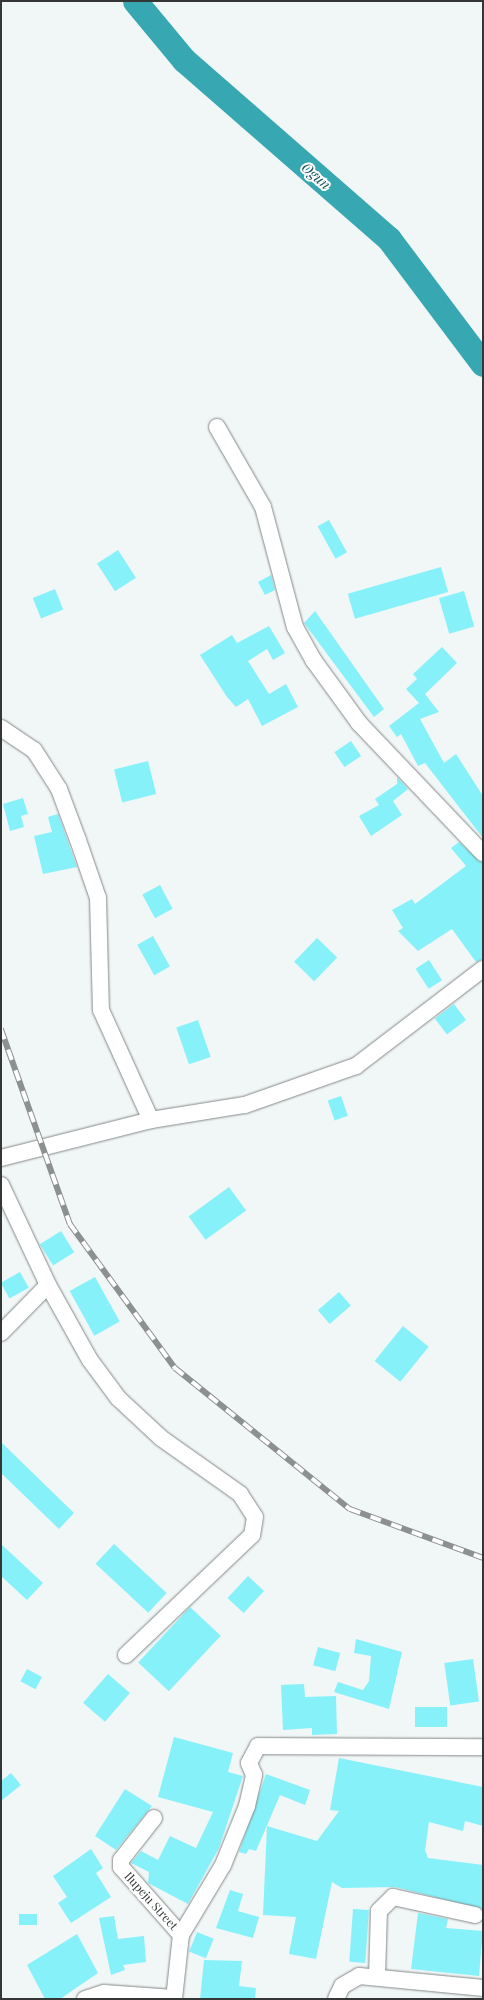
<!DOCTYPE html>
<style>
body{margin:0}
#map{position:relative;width:484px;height:2000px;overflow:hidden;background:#f1f6f6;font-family:"Playfair Display",serif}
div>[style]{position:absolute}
.river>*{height:25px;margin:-12.5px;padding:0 12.5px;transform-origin:12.5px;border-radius:12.5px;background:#37a8b1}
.building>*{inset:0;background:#87f1fa;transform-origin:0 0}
.roads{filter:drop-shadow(0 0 1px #848888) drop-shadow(0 0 1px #848888)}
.minor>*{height:16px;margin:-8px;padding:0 8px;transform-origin:8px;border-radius:8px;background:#fff}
.rail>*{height:5.5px;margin-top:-2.75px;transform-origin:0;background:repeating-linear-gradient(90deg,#fff 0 11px,#8d9090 0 22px);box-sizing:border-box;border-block:1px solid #8d9090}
span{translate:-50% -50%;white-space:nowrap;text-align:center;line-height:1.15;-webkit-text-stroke:4px #fff;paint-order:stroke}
.street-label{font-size:12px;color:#353737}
.water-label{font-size:14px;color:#19575b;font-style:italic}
.frame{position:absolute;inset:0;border:2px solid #353737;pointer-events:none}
</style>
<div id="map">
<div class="river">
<i style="left:135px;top:1px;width:77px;rotate:50.3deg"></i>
<i style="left:184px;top:60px;width:272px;rotate:41.1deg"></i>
<i style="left:389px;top:239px;width:156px;rotate:53.1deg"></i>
</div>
<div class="building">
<i style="left:329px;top:520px;width:37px;height:13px;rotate:61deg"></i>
<i style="left:118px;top:550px;width:33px;height:25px;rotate:57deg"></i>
<i style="left:441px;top:567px;width:26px;height:97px;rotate:74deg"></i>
<i style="clip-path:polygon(271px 575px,275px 590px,265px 595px,258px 582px)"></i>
<i style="left:55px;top:589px;width:22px;height:24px;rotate:68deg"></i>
<i style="left:464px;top:591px;width:37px;height:26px;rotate:74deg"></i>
<i style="clip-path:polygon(315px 611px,384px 709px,374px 717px,304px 623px)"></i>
<i style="clip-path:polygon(269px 626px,285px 653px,273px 660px,267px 649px,248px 661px,269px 694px,286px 684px,298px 707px,262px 726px,248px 699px,236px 707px,227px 697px,200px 655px,232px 635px,237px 643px)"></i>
<i style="clip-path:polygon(442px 647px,457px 663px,425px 694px,439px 712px,420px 719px,444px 763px,456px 754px,483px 796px,483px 838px,425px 763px,418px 766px,401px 734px,397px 737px,389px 726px,419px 703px,406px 689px,417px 679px,413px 674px)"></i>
<i style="left:351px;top:741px;width:18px;height:20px;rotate:56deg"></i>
<i style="left:148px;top:761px;width:34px;height:35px;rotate:76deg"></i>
<i style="clip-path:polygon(397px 777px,408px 789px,393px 801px,402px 815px,371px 836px,359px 816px,379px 805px,375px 799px,397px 784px)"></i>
<i style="clip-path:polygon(23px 798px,28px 814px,21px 816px,24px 827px,10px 831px,3px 804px)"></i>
<i style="clip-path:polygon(58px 814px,77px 867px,43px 874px,34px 836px,52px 832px,48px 817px)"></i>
<i style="clip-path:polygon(459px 842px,483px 863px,483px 959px,476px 962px,452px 929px,418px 951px,398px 931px,403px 928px,392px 910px,412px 899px,415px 904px,466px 866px,451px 848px)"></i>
<i style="left:160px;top:885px;width:27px;height:20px;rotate:62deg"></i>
<i style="left:153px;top:936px;width:35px;height:18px;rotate:61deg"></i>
<i style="left:317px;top:938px;width:28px;height:33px;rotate:44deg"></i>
<i style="left:429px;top:960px;width:24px;height:16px;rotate:57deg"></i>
<i style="left:454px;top:1004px;width:20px;height:24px;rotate:53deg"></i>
<i style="left:198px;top:1020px;width:39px;height:23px;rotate:71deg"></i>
<i style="left:341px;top:1096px;width:21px;height:14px;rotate:71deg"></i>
<i style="left:229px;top:1187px;width:29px;height:50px;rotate:54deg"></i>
<i style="left:61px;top:1231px;width:25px;height:25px;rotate:58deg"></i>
<i style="left:20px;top:1272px;width:18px;height:22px;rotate:61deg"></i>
<i style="left:95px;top:1277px;width:51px;height:29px;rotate:61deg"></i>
<i style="left:339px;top:1292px;width:18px;height:28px;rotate:49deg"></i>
<i style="left:403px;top:1326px;width:33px;height:45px;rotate:39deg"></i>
<i style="clip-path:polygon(1px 1442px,74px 1513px,59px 1529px,1px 1473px)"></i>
<i style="clip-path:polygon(1px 1544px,43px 1583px,27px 1600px,1px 1576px)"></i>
<i style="left:114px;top:1544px;width:72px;height:27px;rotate:43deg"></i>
<i style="left:248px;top:1576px;width:22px;height:30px;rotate:43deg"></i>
<i style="left:190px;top:1607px;width:42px;height:76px;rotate:43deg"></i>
<i style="clip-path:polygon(356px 1639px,402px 1652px,389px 1709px,334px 1692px,338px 1682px,363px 1690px,369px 1681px,371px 1656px,354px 1653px)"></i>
<i style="left:318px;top:1647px;width:23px;height:19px;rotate:15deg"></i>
<i style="left:473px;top:1659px;width:43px;height:29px;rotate:82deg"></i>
<i style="left:27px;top:1669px;width:17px;height:14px;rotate:28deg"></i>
<i style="left:108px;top:1674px;width:29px;height:38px;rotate:41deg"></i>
<i style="clip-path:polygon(304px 1684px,305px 1697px,336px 1696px,337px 1734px,312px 1735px,312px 1728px,283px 1730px,281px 1685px)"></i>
<i style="left:415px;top:1707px;width:32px;height:20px"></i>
<i style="clip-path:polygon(174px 1737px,233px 1753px,228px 1772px,243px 1776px,219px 1848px,188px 1904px,148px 1883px,149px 1872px,131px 1863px,141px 1851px,158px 1860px,170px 1836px,196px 1848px,213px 1812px,158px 1797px)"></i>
<i style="clip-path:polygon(339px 1758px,483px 1787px,483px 1826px,465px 1821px,463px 1831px,429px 1822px,425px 1850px,428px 1858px,483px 1865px,483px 1909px,395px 1887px,342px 1888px,332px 1882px,316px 1959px,289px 1954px,296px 1917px,263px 1915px,267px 1826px,317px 1841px,339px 1811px,330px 1810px)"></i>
<i style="clip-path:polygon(11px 1773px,21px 1785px,1px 1801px,1px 1781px)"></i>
<i style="clip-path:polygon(266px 1774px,310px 1790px,305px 1805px,280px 1795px,256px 1851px,249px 1849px,246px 1854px,239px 1852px)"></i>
<i style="clip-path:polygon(125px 1789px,152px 1806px,116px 1850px,95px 1836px)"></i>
<i style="clip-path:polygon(91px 1849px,103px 1868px,96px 1873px,111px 1897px,71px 1923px,58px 1903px,67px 1897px,53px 1876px)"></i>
<i style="clip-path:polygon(230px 1890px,243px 1894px,238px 1911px,259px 1917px,253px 1938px,216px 1928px)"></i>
<i style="left:353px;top:1909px;width:16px;height:53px;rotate:4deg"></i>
<i style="clip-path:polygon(418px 1913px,448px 1919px,446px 1928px,483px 1931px,479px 1976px,411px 1969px)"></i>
<i style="left:19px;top:1914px;width:18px;height:11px"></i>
<i style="clip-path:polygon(114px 1916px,118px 1939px,144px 1936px,146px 1962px,123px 1965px,125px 1970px,111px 1975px,99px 1918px)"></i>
<i style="left:197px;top:1932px;width:18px;height:21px;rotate:22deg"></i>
<i style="clip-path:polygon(77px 1934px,98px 1973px,60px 1999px,45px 1999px,27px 1965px)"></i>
<i style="clip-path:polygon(204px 1960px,242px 1961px,239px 1986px,256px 1988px,255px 1999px,200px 1999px)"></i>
</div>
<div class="roads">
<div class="minor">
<i style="left:217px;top:427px;width:92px;rotate:60.1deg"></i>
<i style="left:263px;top:507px;width:124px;rotate:75.1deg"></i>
<i style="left:295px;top:627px;width:39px;rotate:61deg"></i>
<i style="left:314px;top:661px;width:77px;rotate:54deg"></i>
<i style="left:359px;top:723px;width:180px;rotate:46.4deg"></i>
<i style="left:1px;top:728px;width:40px;rotate:34deg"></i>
<i style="left:34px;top:750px;width:46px;rotate:57.3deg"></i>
<i style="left:59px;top:789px;width:54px;rotate:69.6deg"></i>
<i style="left:78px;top:840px;width:61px;rotate:71deg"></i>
<i style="left:98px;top:898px;width:112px;rotate:88.5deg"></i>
<i style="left:101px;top:1010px;width:121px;rotate:65.6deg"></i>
<i style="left:1px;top:1158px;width:155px;rotate:-14.2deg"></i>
<i style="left:151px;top:1120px;width:95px;rotate:-9.1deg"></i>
<i style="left:245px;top:1105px;width:118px;rotate:-19.4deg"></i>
<i style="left:356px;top:1066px;width:160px;rotate:-37.4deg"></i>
<i style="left:1px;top:1185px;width:110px;rotate:64.8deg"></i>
<i style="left:48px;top:1285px;width:86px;rotate:60.8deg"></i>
<i style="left:90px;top:1360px;width:47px;rotate:53.6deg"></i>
<i style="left:118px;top:1398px;width:59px;rotate:42.9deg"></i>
<i style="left:161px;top:1438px;width:97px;rotate:35.3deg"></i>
<i style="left:240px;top:1494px;width:27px;rotate:57deg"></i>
<i style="left:255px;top:1517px;width:18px;rotate:99deg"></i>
<i style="left:252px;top:1535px;width:174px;rotate:136.4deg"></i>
<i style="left:1px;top:1333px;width:67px;rotate:-45.6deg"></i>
<i style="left:154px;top:1818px;width:53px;rotate:128.2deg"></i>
<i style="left:121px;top:1860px;width:7px;rotate:90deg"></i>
<i style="left:121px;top:1867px;width:91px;rotate:48.6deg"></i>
<i style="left:377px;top:1977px;width:66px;rotate:-88.3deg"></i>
<i style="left:379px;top:1911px;width:20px;rotate:-45deg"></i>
<i style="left:393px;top:1897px;width:84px;rotate:12.4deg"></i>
<i style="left:85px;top:1999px;width:20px;rotate:-18deg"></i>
<i style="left:104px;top:1993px;width:70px;rotate:4.1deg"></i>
<i style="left:174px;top:1999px;width:64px;rotate:-83.8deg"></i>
<i style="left:181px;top:1935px;width:82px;rotate:-59deg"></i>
<i style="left:223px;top:1865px;width:64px;rotate:-67.9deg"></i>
<i style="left:247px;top:1806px;width:32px;rotate:-77deg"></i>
<i style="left:254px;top:1775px;width:13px;rotate:-113deg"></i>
<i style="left:249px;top:1763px;width:19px;rotate:-62deg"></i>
<i style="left:258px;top:1746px;width:225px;rotate:0.3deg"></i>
<i style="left:336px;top:1999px;width:14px;rotate:-65deg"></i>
<i style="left:342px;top:1986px;width:20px;rotate:-30deg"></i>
<i style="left:359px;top:1976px;width:125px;rotate:5.5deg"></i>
</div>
</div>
<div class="rail">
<i style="left:1px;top:1029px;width:207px;rotate:70.5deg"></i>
<i style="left:70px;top:1224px;width:178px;rotate:53.9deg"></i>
<i style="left:175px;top:1368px;width:225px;rotate:38.9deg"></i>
<i style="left:350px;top:1509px;width:142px;rotate:20.2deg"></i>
</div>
<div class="street-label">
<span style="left:151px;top:1901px;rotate:48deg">Ilupeju Street</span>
</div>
<div class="water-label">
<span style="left:316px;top:176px;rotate:41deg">Ogun</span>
</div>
<div class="frame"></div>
</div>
